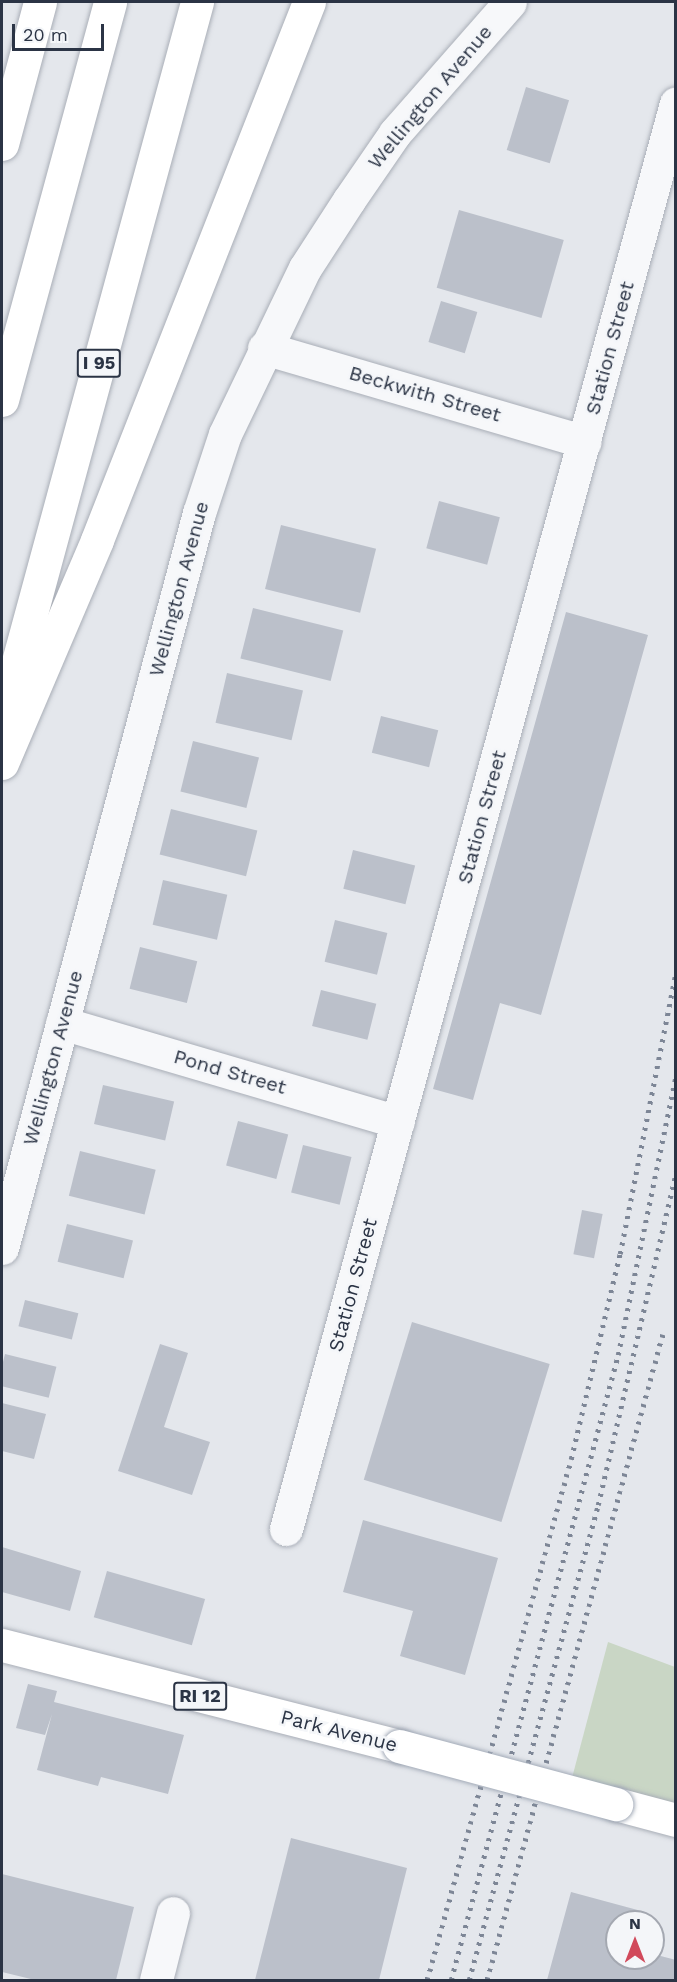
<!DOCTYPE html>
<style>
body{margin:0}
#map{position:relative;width:677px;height:1982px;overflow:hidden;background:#e4e7ec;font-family:"Work Sans",sans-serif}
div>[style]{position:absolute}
.green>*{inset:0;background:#c9d6c5}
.building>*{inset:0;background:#bbc0ca;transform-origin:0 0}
.roads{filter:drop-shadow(0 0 2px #a9aeb7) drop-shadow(0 0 2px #a9aeb7)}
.minor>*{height:33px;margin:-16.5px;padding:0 16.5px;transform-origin:16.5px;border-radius:16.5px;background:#f7f8fa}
.major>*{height:33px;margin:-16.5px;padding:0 16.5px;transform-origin:16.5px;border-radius:16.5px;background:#fff}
.highway>*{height:33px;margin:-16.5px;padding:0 16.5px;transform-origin:16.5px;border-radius:16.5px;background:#fff}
.rail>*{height:4.5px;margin-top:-2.25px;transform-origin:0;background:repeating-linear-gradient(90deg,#7d8696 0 3px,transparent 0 9px)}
.bridges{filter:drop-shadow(0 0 2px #a3abb8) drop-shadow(0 0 2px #a3abb8)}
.major-bridge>*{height:33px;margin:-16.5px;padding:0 16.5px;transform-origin:16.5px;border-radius:16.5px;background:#fff}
span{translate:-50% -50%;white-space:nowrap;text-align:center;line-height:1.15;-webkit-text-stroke:5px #f4f6f9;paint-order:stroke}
.shield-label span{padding:2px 4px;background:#f4f6f9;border:2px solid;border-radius:4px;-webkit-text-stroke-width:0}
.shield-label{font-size:18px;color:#2b3445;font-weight:700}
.street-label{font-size:20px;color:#2b3445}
.frame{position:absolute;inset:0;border:3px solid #2b3445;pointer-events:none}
.north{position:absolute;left:605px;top:1910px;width:60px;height:60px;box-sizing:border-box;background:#f4f6f9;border:2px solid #a4a8b1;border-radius:50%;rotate:0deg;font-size:16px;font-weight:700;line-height:24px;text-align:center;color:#2b3445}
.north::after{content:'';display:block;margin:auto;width:21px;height:27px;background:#d1495b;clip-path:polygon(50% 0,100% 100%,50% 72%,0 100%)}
.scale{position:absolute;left:12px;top:24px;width:92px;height:27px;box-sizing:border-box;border:3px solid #2b3445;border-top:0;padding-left:8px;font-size:18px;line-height:21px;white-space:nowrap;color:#2b3445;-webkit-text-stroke:4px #f4f6f9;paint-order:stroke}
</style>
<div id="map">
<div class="green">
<i style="clip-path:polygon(608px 1642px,675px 1667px,675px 1825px,568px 1793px)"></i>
</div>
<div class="building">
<i style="left:526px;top:87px;width:45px;height:66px;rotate:17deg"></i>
<i style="left:459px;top:210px;width:109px;height:81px;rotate:16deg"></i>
<i style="left:441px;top:301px;width:38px;height:43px;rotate:17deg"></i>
<i style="left:439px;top:501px;width:63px;height:49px;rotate:15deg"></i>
<i style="left:281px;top:525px;width:98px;height:66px;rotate:14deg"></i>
<i style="left:253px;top:608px;width:93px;height:52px;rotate:14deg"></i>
<i style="clip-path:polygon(566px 612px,648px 635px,541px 1015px,500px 1003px,473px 1100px,433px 1089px)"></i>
<i style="left:227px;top:673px;width:78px;height:51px;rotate:13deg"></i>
<i style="left:381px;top:716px;width:59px;height:38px;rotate:14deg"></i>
<i style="left:193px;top:741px;width:68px;height:52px;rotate:14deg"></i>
<i style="left:171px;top:809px;width:89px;height:47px;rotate:14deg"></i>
<i style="left:353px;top:850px;width:64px;height:40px;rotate:14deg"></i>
<i style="left:163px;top:880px;width:66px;height:46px;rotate:13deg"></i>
<i style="left:335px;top:920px;width:54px;height:43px;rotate:14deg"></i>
<i style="left:140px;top:947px;width:59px;height:43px;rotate:14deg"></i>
<i style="left:321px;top:990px;width:57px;height:37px;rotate:14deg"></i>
<i style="left:103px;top:1085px;width:73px;height:40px;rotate:13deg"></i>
<i style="left:238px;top:1121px;width:52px;height:46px;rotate:15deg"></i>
<i style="left:303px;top:1145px;width:50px;height:49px;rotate:14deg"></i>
<i style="left:80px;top:1151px;width:78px;height:46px;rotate:14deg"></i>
<i style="left:582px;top:1210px;width:21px;height:45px;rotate:11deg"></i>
<i style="left:67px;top:1224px;width:68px;height:39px;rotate:14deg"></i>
<i style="left:25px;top:1300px;width:55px;height:27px;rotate:14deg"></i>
<i style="left:412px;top:1322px;width:144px;height:165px;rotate:17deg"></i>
<i style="clip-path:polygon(160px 1344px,188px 1353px,164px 1427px,210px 1442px,192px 1495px,118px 1471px)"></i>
<i style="left:5px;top:1354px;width:53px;height:32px;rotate:14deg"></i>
<i style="clip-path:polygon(2px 1403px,46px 1414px,34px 1459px,2px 1451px)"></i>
<i style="clip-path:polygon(363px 1520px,498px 1558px,465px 1675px,400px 1656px,413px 1611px,343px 1592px)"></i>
<i style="clip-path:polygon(2px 1547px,81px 1571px,70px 1611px,2px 1592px)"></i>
<i style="left:107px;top:1571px;width:102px;height:48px;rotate:16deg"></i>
<i style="clip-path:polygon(28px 1684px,57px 1691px,54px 1702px,184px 1735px,168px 1794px,101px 1777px,98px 1786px,37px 1770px,52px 1714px,45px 1735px,16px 1728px)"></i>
<i style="clip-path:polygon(291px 1838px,407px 1868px,379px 1980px,255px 1980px)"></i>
<i style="clip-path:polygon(2px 1874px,134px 1907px,116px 1980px,35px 1980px,2px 1972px)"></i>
<i style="clip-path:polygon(571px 1892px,645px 1912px,642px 1922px,617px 1922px,617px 1958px,653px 1958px,653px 1954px,676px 1960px,676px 1980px,547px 1980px)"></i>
</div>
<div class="roads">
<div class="minor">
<i style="left:264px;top:348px;width:334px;rotate:16.3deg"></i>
<i style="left:62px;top:1023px;width:350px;rotate:16.4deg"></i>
<i style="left:2px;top:1248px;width:761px;rotate:-75deg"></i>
<i style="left:199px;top:513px;width:83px;rotate:-71.8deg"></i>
<i style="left:225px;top:434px;width:184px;rotate:-64.3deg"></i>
<i style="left:305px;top:268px;width:81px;rotate:-57.1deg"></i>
<i style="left:349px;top:200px;width:81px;rotate:-55.5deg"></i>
<i style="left:395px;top:133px;width:174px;rotate:-48.7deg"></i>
<i style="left:286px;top:1529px;width:1478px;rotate:-74.7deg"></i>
<i style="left:156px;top:1980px;width:69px;rotate:-75.8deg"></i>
</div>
<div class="major">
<i style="left:2px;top:1645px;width:410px;rotate:14.3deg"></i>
<i style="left:616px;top:1804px;width:62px;rotate:14.9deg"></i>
</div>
<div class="highway">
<i style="left:2px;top:144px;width:147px;rotate:-75deg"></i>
<i style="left:2px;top:400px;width:412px;rotate:-74.8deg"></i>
<i style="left:4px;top:713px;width:737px;rotate:-74.81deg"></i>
<i style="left:2px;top:763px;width:242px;rotate:-66.9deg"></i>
<i style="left:97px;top:540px;width:578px;rotate:-68.49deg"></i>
</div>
</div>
<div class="rail">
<i style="left:427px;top:1980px;width:541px;rotate:-74.55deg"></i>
<i style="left:571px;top:1459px;width:211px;rotate:-76.6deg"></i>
<i style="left:620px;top:1254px;width:288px;rotate:-78.8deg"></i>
<i style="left:451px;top:1980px;width:647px;rotate:-75.04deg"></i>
<i style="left:618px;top:1355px;width:286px;rotate:-78.3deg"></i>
<i style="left:469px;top:1980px;width:492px;rotate:-74.8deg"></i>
<i style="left:598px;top:1505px;width:342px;rotate:-76.8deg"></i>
<i style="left:487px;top:1980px;width:675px;rotate:-74.79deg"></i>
</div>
<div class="bridges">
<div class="major-bridge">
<i style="left:399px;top:1746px;width:225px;rotate:15deg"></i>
</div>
</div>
<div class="shield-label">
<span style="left:99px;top:363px">I 95</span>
<span style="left:200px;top:1696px">RI 12</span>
</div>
<div class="street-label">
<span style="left:430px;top:97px;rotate:-50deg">Wellington Avenue</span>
<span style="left:610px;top:348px;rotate:-75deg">Station Street</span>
<span style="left:425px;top:394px;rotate:16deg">Beckwith Street</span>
<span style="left:179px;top:589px;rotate:-75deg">Wellington Avenue</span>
<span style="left:482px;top:817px;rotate:-75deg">Station Street</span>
<span style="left:53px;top:1058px;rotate:-75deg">Wellington Avenue</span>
<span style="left:230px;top:1072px;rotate:16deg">Pond Street</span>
<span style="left:353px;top:1285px;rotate:-75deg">Station Street</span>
<span style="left:339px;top:1731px;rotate:14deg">Park Avenue</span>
</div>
<div class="frame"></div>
<div class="north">N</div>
<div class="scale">20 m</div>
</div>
